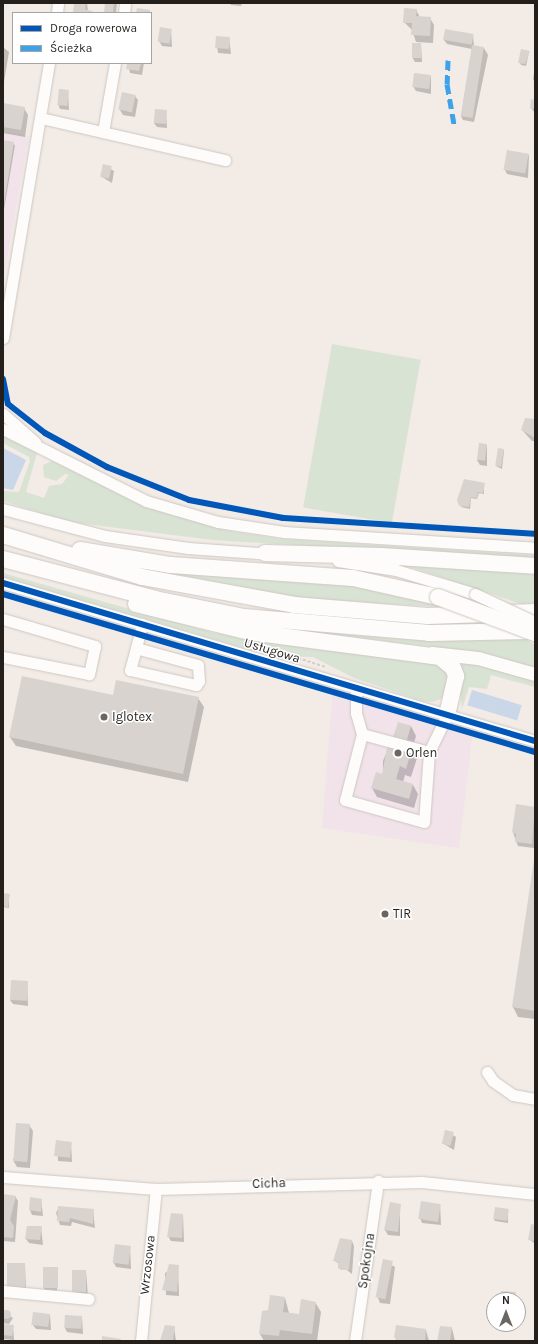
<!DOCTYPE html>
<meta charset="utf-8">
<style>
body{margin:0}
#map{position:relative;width:538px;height:1344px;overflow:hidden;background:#f2ebe6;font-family:Karla,sans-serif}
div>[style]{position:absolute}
.commercial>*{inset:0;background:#f1e3e9}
.green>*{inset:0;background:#d9e3d4;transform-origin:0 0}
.water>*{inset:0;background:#c9d7e9;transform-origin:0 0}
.shadow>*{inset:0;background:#0003;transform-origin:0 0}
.building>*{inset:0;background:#d8d3cf;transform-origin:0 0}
.round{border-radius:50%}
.path>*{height:2px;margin-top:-1px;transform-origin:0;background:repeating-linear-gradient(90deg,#d2cfcd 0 3px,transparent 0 5px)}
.roads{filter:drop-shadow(0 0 1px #cdc7c2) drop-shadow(0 0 1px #cdc7c2)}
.minor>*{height:11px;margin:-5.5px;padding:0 5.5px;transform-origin:5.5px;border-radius:5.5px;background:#fdfcfb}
.major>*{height:13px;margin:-6.5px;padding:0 6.5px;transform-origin:6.5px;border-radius:6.5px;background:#fdfcfb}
.highway>*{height:16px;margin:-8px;padding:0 8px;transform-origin:8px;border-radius:8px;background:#fdfcfb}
.bridges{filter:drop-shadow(0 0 1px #cdc7c2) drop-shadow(0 0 1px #cdc7c2)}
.minor-bridge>*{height:11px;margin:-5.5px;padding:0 5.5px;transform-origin:5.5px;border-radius:5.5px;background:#fdfcfb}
.highway-bridge>*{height:16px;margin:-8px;padding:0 8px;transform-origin:8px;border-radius:8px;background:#fdfcfb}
.quiet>*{height:5px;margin-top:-2.5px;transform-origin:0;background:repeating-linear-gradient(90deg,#3ea2ea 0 10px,transparent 0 15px)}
.cycleway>*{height:6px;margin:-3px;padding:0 3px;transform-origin:3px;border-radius:3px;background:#0057b8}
.dots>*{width:11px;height:11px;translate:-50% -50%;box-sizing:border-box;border:2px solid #fff;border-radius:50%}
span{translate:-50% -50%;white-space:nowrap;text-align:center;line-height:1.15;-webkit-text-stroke:3px #fff;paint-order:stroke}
.street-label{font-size:13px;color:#241f1b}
.poi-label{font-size:13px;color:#241f1b}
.left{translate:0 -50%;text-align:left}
.frame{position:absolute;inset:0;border:4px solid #241f1b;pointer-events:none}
.legend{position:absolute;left:12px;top:12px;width:140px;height:52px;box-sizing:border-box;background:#fff;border:1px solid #a7a5a4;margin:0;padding:5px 7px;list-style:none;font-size:12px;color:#241f1b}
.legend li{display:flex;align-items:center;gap:8px;height:20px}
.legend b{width:20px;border:1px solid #a7a5a4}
.north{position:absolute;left:486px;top:1292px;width:40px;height:40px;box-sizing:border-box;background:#fff;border:1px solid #a7a5a4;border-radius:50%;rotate:0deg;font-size:11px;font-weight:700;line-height:16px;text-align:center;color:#241f1b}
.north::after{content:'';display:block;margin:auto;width:14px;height:18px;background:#6c6662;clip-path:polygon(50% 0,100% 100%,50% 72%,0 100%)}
</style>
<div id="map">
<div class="commercial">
<i style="clip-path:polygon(3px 132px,29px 136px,3px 281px)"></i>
<i style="clip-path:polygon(333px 689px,473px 729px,459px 848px,322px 828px)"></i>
</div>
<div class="green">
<i style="left:332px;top:344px;width:90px;height:166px;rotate:10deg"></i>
<i style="clip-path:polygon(3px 432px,37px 453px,26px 492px,44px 498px,49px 486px,62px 484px,69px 475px,65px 474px,56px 481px,44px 477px,43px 465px,52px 461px,149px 508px,229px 531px,281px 539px,535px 555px,535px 560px,212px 540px,70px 522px,3px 501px,3px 491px,19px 492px,30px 461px,29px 457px,3px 443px)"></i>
<i style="clip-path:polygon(402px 564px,535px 572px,535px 603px,521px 604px)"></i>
<i style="clip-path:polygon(139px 567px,338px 583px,404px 595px,443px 607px,302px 599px)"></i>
<i style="clip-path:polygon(3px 573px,214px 633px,319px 650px,434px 661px,449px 673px,443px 698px,433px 702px,422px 701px,354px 678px,313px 657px,271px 656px,3px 577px)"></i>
<i style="clip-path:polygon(294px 630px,434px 641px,523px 638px,535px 645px,535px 668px,501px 658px,434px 647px)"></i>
<i style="clip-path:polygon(456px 660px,494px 667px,535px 682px,535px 687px,491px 675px,487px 689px,469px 687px,462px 709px)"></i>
</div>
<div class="water">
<i style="clip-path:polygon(3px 448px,26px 460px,13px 490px,3px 488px)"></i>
<i style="left:472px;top:690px;width:52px;height:16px;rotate:17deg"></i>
</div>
<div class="shadow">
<i style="clip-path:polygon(75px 3px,87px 3px,88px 11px,98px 13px,74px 13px)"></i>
<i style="clip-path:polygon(106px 3px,117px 3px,116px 13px,105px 13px)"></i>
<i style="clip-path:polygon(230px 3px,242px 3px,241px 6px,231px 5px)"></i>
<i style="clip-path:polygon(416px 10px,420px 17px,430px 18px,434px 25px,433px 43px,416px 42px,412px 30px,404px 22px)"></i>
<i style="clip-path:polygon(171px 30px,172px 47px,162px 46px,159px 41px)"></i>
<i style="clip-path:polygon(473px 35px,474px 47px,484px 48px,488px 55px,474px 122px,463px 120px,461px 116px,472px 49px,447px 44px,444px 40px)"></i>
<i style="clip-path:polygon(216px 37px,229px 38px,231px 54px,218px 53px)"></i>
<i style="clip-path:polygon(421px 44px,422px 62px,415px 62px,412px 57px)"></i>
<i style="clip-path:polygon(3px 47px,9px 52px,4px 82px,3px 82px)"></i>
<i style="clip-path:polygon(529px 52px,526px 66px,521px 65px,520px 63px)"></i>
<i style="clip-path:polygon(128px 63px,144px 63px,142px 75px,130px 73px)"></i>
<i style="clip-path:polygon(535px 66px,535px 83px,533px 79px)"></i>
<i style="clip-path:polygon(431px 76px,431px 94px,416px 91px,413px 86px)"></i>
<i style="clip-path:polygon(68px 91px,69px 110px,60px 109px,58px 104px)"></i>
<i style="clip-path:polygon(123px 94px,135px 96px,138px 100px,135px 117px,123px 115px,120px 110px)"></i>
<i style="clip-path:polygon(535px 101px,535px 113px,531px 108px)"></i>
<i style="clip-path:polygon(3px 104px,24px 108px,28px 115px,25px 137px,3px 133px)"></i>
<i style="clip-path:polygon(166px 111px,167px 128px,157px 127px,154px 123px)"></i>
<i style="clip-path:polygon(3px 141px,15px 145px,3px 215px)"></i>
<i style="clip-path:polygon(529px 155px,528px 178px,507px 174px,505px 170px)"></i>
<i style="clip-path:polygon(104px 165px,114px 171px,112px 183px,102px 177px)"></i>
<i style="clip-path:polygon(535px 420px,535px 441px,532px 441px,522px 430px)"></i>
<i style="clip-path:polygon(487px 445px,487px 466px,480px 465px,477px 460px)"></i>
<i style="clip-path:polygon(499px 449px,504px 451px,502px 469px,496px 466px)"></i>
<i style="clip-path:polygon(484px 484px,484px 494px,479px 493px,477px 499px,471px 498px,470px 509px,461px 507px)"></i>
<i style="clip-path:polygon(113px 696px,198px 698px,204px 707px,188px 782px,16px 746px,10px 737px)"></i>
<i style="clip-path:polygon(399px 723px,411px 726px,416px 736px,413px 746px,418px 755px,411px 777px,405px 775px,403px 782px,413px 785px,418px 794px,414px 808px,377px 797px,372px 788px,383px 776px,383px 761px)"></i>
<i style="clip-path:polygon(517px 805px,535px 808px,534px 848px,518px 846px,516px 841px,513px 832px)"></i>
<i style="clip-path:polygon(535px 861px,535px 1019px,518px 1017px,513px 1007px)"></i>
<i style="clip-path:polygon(9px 895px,9px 908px,3px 907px,3px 901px)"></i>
<i style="clip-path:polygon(27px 982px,28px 1006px,13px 1004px,10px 1000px)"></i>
<i style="clip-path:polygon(29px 1125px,33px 1131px,30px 1168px,17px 1167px,13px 1160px)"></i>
<i style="clip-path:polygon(446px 1131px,456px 1137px,454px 1150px,444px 1144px)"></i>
<i style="clip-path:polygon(57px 1141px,71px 1143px,72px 1162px,58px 1161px)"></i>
<i style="clip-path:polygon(5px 1195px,15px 1196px,18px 1201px,15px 1242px,3px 1241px)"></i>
<i style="clip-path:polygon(41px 1199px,43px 1216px,32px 1215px,30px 1210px)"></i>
<i style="clip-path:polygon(440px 1204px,441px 1225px,422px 1223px,420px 1218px)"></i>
<i style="clip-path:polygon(400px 1205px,400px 1236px,388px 1235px,385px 1230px)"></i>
<i style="clip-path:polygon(59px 1207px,93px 1210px,95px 1228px,72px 1222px,71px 1226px,60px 1225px,56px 1213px)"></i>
<i style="clip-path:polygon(508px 1210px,508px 1223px,495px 1221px,494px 1219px)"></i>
<i style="clip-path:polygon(183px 1215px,184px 1242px,171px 1241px,168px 1236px)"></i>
<i style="clip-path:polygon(535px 1226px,535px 1244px,529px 1239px)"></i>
<i style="clip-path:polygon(41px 1227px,43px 1245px,29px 1243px,26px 1239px)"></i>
<i style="clip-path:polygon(341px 1240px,352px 1241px,354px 1246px,352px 1274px,335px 1261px)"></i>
<i style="clip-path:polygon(130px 1247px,131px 1269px,116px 1267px,114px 1263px)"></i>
<i style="clip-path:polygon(384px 1261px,395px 1267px,390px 1304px,380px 1303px,378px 1298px)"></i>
<i style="clip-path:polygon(25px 1264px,26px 1292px,10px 1291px)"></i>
<i style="clip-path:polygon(178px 1266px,179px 1296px,166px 1295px,165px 1273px)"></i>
<i style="left:44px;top:1268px;width:13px;height:25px"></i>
<i style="clip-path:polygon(86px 1271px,88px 1297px,75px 1296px)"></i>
<i style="clip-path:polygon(285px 1298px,289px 1313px,300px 1315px,315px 1302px,321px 1312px,317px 1341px,264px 1341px,260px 1334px,269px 1311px)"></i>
<i style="clip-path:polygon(3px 1312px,13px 1318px,9px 1324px,3px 1323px)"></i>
<i style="clip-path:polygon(50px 1315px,51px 1330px,36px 1329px,33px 1325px)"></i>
<i style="clip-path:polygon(82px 1317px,83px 1334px,67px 1332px,65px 1328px)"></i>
<i style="clip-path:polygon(3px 1325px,13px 1326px,14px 1340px,3px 1339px)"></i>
<i style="clip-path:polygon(165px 1326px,174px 1327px,176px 1341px,161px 1341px)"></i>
<i style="clip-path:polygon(452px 1328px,455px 1341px,438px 1341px)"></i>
<i style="clip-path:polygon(426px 1330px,429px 1341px,397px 1341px,395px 1337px)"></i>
</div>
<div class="building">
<i style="clip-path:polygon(74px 3px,86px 3px,85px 9px,97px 13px,73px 13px)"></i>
<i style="clip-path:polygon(105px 3px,114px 3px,113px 13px,104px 13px)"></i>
<i style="clip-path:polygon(137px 8px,150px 10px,150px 13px,136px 13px)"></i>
<i style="clip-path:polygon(404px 8px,417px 9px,416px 16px,431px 17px,430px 36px,411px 35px,412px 23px,403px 23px)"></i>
<i style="left:160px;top:27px;width:12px;height:15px;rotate:9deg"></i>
<i style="left:445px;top:29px;width:29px;height:11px;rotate:10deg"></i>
<i style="left:216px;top:36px;width:14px;height:12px;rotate:4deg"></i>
<i style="left:412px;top:43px;width:9px;height:15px"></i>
<i style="left:472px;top:45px;width:12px;height:72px;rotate:9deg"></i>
<i style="clip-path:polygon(521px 49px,530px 51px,525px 64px,518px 63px)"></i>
<i style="clip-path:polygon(127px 63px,141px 63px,139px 71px,126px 69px)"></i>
<i style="left:414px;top:73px;width:17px;height:14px;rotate:7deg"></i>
<i style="left:59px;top:89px;width:10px;height:16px;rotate:6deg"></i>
<i style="left:122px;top:92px;width:14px;height:18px;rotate:12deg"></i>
<i style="clip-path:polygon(531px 99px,535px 100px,535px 109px,530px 108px)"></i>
<i style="clip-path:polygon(3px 103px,25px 107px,21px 130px,3px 127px)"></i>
<i style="left:155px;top:109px;width:12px;height:14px;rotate:5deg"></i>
<i style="clip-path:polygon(3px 140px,14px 142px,4px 204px,3px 204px)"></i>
<i style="left:507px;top:150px;width:22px;height:20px;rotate:10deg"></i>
<i style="left:103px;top:164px;width:9px;height:13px;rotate:13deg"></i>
<i style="clip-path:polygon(525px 418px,535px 419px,535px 438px,521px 430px)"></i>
<i style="left:479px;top:443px;width:8px;height:17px;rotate:7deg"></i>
<i style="left:498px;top:448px;width:6px;height:18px;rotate:9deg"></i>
<i style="clip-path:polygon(464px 479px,485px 483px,483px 493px,478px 492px,477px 498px,471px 497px,469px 507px,459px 506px,457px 500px)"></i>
<i style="clip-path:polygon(22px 676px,113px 695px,116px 680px,199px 697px,183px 774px,9px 737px)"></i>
<i style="clip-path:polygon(398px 722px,411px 726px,406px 743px,413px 745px,406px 769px,400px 766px,396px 779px,413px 784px,409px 799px,371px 788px,376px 772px,382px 774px,389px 737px,393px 738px)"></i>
<i style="clip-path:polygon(516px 804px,535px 807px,532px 844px,515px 842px,516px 834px,512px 832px)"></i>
<i style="clip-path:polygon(534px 860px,535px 860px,535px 1011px,512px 1007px)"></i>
<i style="clip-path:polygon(3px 893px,10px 894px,8px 907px,3px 906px)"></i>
<i style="left:11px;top:980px;width:17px;height:20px;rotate:3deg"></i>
<i style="left:16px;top:1123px;width:14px;height:38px;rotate:4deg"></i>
<i style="left:445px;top:1130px;width:9px;height:14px;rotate:13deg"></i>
<i style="left:56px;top:1140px;width:16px;height:16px;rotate:7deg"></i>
<i style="clip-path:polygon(4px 1194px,16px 1196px,10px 1220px,14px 1226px,13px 1238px,3px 1237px)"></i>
<i style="clip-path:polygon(30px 1197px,42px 1199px,41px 1212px,29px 1210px)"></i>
<i style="left:421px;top:1201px;width:20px;height:18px;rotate:9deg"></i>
<i style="clip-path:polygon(390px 1202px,401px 1204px,398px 1232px,384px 1230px)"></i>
<i style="clip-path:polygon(58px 1206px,94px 1209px,93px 1224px,70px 1218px,69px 1222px,57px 1221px)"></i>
<i style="left:495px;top:1207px;width:14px;height:12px;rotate:8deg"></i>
<i style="clip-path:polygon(171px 1213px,183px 1214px,182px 1238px,167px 1237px)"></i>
<i style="clip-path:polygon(531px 1224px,535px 1225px,535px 1241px,528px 1240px)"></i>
<i style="clip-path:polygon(27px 1226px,42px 1226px,40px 1240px,25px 1239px)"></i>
<i style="clip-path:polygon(340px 1238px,352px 1240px,349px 1270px,341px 1270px,338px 1268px,338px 1262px,333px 1261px)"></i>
<i style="left:115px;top:1244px;width:16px;height:19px;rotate:7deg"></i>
<i style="left:383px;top:1259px;width:10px;height:39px;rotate:11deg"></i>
<i style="left:7px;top:1263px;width:18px;height:24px"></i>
<i style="clip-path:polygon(169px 1264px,179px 1265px,177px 1292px,162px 1290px)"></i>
<i style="left:43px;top:1267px;width:15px;height:21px"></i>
<i style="left:72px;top:1270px;width:14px;height:22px"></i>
<i style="clip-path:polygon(501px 1291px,516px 1292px,515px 1300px,501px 1300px)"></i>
<i style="clip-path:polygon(270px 1295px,285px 1297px,283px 1312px,299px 1314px,301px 1299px,316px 1302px,312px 1334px,280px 1330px,279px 1336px,259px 1334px,262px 1311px,268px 1310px)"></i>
<i class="round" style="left:1.5px;top:1309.5px;width:9px;height:9px"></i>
<i style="left:33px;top:1312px;width:17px;height:13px;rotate:7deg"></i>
<i style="left:65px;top:1315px;width:17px;height:13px;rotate:3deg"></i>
<i style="clip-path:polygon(3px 1324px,14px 1325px,12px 1336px,3px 1335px)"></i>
<i style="clip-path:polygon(165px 1325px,175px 1326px,173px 1340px,160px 1341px)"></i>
<i style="clip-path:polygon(396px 1325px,426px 1329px,425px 1341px,398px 1341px,394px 1337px)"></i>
<i style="clip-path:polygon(440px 1326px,452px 1327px,450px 1341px,437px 1341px)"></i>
<i style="clip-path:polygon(102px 1336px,121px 1339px,120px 1341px,102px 1341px)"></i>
</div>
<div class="path">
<i style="left:298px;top:658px;width:29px;rotate:18deg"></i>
</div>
<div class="roads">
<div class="minor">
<i style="left:57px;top:13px;width:10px;rotate:-84deg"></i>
<i style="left:124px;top:13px;width:10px;rotate:-84deg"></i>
<i style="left:41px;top:118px;width:189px;rotate:12.9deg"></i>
<i style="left:103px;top:132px;width:70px;rotate:-80.1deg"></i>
<i style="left:3px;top:338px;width:279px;rotate:-80.5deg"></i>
<i style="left:3px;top:414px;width:43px;rotate:41.2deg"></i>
<i style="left:3px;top:429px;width:160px;rotate:26.7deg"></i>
<i style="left:146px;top:501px;width:75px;rotate:16.3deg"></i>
<i style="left:218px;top:522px;width:67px;rotate:8.6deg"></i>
<i style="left:284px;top:532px;width:252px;rotate:3.6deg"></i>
<i style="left:3px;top:509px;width:106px;rotate:14.8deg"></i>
<i style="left:105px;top:536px;width:84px;rotate:8.2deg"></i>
<i style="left:188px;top:548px;width:84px;rotate:4.1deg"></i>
<i style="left:338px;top:561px;width:59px;rotate:8.8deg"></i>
<i style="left:396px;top:570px;width:83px;rotate:16.9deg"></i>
<i style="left:3px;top:583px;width:555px;rotate:16.54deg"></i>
<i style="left:3px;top:619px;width:96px;rotate:16.4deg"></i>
<i style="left:95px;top:646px;width:29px;rotate:102deg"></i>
<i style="left:89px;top:674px;width:88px;rotate:-168.8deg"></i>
<i style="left:136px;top:648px;width:23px;rotate:105deg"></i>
<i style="left:130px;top:670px;width:68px;rotate:12.8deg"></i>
<i style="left:196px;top:685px;width:5px;rotate:-53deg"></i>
<i style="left:199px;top:681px;width:16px;rotate:-94deg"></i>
<i style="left:198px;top:665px;width:64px;rotate:-164.7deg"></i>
<i style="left:136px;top:648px;width:25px;rotate:-76deg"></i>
<i style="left:356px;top:688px;width:25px;rotate:90deg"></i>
<i style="left:356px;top:713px;width:22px;rotate:74deg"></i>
<i style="left:362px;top:734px;width:68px;rotate:104.4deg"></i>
<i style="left:345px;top:800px;width:82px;rotate:15.6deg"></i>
<i style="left:424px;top:822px;width:70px;rotate:-85.9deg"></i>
<i style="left:429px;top:752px;width:41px;rotate:-64.1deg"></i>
<i style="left:362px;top:734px;width:69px;rotate:15deg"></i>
<i style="left:487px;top:1072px;width:11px;rotate:56deg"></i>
<i style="left:493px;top:1081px;width:24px;rotate:35deg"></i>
<i style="left:513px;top:1095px;width:22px;rotate:10deg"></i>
<i style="left:3px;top:1177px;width:153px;rotate:4.5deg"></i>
<i style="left:156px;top:1189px;width:266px;rotate:-1.5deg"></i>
<i style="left:422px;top:1182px;width:114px;rotate:6.1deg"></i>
<i style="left:3px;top:1291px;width:86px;rotate:5.3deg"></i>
<i style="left:141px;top:1341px;width:153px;rotate:-84.4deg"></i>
<i style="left:355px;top:1341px;width:162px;rotate:-81.8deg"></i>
</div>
<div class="major">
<i style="left:432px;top:653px;width:46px;rotate:6.2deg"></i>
<i style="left:478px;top:658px;width:59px;rotate:15.7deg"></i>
</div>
<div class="highway">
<i style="left:3px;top:535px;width:145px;rotate:16.8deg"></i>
<i style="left:142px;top:577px;width:155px;rotate:10.4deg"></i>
<i style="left:294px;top:605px;width:134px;rotate:4.7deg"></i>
<i style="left:428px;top:616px;width:107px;rotate:-2.1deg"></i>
<i style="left:80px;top:550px;width:92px;rotate:9.4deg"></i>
<i style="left:171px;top:565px;width:182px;rotate:4.1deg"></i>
<i style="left:353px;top:578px;width:87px;rotate:12.6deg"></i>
<i style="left:265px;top:553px;width:117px;rotate:1.5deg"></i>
<i style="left:382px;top:556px;width:153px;rotate:3.7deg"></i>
<i style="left:3px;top:559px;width:157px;rotate:14.7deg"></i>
<i style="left:155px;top:599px;width:91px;rotate:11.4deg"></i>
<i style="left:244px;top:617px;width:186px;rotate:4.9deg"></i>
<i style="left:429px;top:633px;width:103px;rotate:-1.1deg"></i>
<i style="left:136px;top:604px;width:117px;rotate:13.8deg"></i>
<i style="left:250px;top:632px;width:192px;rotate:7.5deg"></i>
<i style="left:440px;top:657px;width:17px;rotate:40deg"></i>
<i style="left:453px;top:668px;width:9px;rotate:69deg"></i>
<i style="left:456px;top:676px;width:40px;rotate:103deg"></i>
</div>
</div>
<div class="bridges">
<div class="minor-bridge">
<i style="left:475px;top:594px;width:66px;rotate:25deg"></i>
</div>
<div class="highway-bridge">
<i style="left:438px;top:597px;width:103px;rotate:20.4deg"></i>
</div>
</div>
<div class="quiet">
<i style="left:448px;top:60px;width:24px;rotate:92deg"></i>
<i style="left:447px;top:84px;width:41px;rotate:80.1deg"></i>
</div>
<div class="cycleway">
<i style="left:3px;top:379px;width:25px;rotate:79deg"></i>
<i style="left:8px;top:404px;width:47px;rotate:38.1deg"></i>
<i style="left:45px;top:433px;width:71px;rotate:28.7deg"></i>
<i style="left:107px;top:467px;width:88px;rotate:21.9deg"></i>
<i style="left:189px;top:500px;width:96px;rotate:10.8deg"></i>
<i style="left:283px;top:518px;width:253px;rotate:3.6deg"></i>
<i style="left:3px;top:583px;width:555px;rotate:16.54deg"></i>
<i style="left:3px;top:594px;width:555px;rotate:16.54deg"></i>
</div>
<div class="dots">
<i style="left:104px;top:717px;background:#6c6662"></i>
<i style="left:398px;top:753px;background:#6c6662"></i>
<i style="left:385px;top:914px;background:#6c6662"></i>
</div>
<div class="street-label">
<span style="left:272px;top:651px;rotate:17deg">Usługowa</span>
<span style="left:269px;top:1184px;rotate:-2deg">Cicha</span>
<span style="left:367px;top:1261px;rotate:-82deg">Spokojna</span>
<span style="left:148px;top:1265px;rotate:-84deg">Wrzosowa</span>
</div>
<div class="poi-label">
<span class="left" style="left:112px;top:717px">Iglotex</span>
<span class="left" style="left:406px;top:753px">Orlen</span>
<span class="left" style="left:393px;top:914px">TIR</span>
</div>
<div class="frame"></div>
<ul class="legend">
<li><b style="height:5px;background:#0057b8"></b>Droga rowerowa</li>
<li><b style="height:5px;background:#3ea2ea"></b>Ścieżka</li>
</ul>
<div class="north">N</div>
</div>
